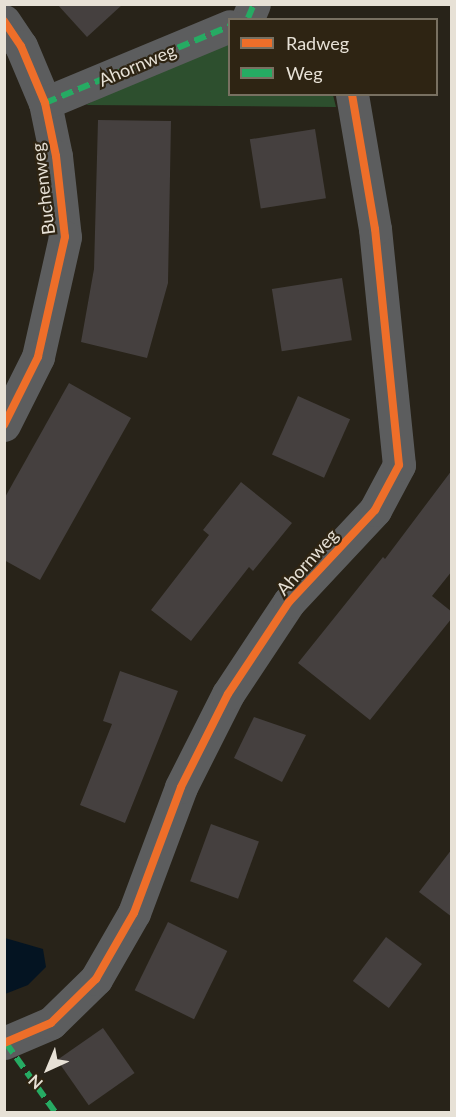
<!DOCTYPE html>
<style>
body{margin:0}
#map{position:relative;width:456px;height:1117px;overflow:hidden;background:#282319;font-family:Lato,sans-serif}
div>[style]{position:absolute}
.green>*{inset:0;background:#2d4f2e}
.water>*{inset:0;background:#041422}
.building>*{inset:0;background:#45403f;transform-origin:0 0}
.minor>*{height:33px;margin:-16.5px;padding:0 16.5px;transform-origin:16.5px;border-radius:16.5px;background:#5c5d5e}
.quiet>*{height:6px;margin-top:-3px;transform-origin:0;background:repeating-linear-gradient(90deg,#26ab63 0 12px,transparent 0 18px)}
.cycleway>*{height:8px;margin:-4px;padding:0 4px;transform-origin:4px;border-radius:4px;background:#ee6e29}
span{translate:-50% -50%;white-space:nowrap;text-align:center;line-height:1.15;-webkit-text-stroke:4.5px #2e2413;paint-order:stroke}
.street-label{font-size:18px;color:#e7e1d6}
.frame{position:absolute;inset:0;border:6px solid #e7e1d6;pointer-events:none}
.legend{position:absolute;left:228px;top:18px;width:210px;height:78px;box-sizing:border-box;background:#2e2413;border:2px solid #787061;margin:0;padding:8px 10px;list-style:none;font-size:18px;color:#e7e1d6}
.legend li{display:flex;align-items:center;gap:12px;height:30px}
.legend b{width:30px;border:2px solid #787061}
.north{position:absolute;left:18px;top:1039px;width:60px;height:60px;-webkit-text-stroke:4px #2e2413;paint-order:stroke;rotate:224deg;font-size:16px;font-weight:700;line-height:24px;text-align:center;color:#e7e1d6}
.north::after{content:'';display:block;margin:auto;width:21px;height:27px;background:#e7e1d6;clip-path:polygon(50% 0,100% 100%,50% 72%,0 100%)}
</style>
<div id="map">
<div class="green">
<i style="clip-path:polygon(229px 42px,230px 94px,333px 95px,336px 107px,86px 105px,164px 63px)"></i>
</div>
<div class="water">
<i style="clip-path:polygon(5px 938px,43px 949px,46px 967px,28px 985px,5px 994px)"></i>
</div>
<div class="building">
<i style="clip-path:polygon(57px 4px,123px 4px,87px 37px)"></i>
<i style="clip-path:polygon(98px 120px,171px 121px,168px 283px,147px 358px,81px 342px,94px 269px)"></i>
<i style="left:315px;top:129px;width:70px;height:66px;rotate:81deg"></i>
<i style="left:342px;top:278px;width:63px;height:71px;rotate:81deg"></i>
<i style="clip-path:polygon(69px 383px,131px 418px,40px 580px,4px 560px,4px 499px)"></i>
<i style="left:298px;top:396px;width:57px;height:64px;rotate:24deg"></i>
<i style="clip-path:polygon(452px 470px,452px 571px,432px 596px,452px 612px,452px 618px,370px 720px,298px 663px,383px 557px,385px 559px)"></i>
<i style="clip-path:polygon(241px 482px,292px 523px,253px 571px,249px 567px,191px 641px,151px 610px,209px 535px,203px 530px)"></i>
<i style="clip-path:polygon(120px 671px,178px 691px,125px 823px,80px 805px,112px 724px,103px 721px)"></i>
<i style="clip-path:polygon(254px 717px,306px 735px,282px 782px,234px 758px)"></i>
<i style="left:211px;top:824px;width:51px;height:61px;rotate:20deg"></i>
<i style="clip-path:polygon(452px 849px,452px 917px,419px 892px)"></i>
<i style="left:168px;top:922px;width:66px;height:76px;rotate:26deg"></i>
<i style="left:386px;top:937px;width:45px;height:55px;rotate:37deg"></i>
<i style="left:103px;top:1028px;width:55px;height:56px;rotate:55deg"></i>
</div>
<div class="minor">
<i style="left:248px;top:18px;width:15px;rotate:-67deg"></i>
<i style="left:4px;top:21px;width:30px;rotate:56deg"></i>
<i style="left:21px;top:46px;width:62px;rotate:67.2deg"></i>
<i style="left:45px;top:103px;width:54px;rotate:78.3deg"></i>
<i style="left:56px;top:156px;width:81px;rotate:83.7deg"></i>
<i style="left:65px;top:237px;width:123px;rotate:102.7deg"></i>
<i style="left:38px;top:357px;width:76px;rotate:116.6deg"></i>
<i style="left:45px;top:103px;width:200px;rotate:-22.6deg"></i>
<i style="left:4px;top:1043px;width:51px;rotate:-23.1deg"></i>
<i style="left:51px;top:1023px;width:63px;rotate:-44.4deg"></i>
<i style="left:96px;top:979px;width:76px;rotate:-60.1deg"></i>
<i style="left:134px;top:913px;width:134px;rotate:-69.5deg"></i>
<i style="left:181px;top:787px;width:104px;rotate:-63.2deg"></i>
<i style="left:228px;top:694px;width:110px;rotate:-56.5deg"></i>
<i style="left:289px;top:602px;width:126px;rotate:-46.9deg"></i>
<i style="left:375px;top:510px;width:51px;rotate:-61.9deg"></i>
<i style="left:399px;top:465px;width:237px;rotate:-95.8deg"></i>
<i style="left:375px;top:229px;width:137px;rotate:-99.7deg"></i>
</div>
<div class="quiet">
<i style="left:248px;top:18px;width:15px;rotate:-67deg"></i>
<i style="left:45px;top:103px;width:200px;rotate:-22.6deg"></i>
<i style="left:6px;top:1043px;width:85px;rotate:54.6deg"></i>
</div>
<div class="cycleway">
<i style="left:4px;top:21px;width:30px;rotate:56deg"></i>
<i style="left:21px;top:46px;width:62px;rotate:67.2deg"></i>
<i style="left:45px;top:103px;width:54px;rotate:78.3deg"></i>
<i style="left:56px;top:156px;width:81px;rotate:83.7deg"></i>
<i style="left:65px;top:237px;width:123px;rotate:102.7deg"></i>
<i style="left:38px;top:357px;width:76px;rotate:116.6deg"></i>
<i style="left:4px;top:1043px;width:51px;rotate:-23.1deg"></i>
<i style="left:51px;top:1023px;width:63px;rotate:-44.4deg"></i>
<i style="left:96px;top:979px;width:76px;rotate:-60.1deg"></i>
<i style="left:134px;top:913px;width:134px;rotate:-69.5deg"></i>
<i style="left:181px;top:787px;width:104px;rotate:-63.2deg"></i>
<i style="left:228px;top:694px;width:110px;rotate:-56.5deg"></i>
<i style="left:289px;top:602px;width:126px;rotate:-46.9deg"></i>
<i style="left:375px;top:510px;width:51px;rotate:-61.9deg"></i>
<i style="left:399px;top:465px;width:237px;rotate:-95.8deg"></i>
<i style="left:375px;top:229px;width:137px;rotate:-99.7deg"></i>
</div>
<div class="street-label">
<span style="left:137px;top:65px;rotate:-23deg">Ahornweg</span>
<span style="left:43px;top:189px;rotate:-97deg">Buchenweg</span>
<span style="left:307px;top:562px;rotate:-48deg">Ahornweg</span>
</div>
<div class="frame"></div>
<ul class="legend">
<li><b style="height:8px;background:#ee6e29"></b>Radweg</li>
<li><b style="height:8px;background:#26ab63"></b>Weg</li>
</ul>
<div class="north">N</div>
</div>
